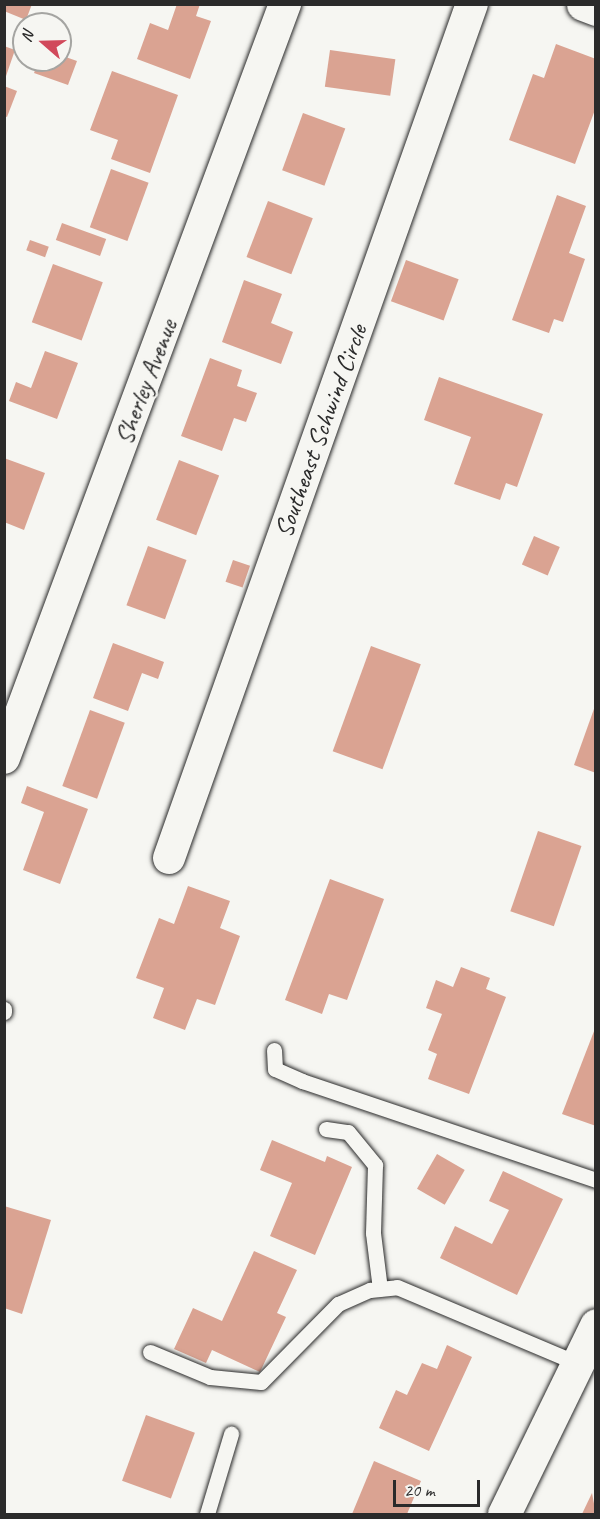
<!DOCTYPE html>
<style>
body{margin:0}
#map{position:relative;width:600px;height:1519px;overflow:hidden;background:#f6f6f2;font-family:Caveat,sans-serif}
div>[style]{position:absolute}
.building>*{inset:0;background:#daa392;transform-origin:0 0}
.roads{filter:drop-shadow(0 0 2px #2b2b2b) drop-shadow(0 0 2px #2b2b2b)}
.lane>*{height:15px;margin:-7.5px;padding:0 7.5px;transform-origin:7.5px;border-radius:7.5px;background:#f6f6f2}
.street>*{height:32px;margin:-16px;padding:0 16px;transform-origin:16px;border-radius:16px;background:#f6f6f2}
.secondary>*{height:33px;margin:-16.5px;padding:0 16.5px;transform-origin:16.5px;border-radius:16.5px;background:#f6f6f2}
span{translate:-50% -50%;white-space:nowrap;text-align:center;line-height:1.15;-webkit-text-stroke:4.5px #f6f6f2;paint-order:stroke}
.street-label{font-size:26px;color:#2b2b2b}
.frame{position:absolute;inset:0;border:6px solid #2b2b2b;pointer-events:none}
.north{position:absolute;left:12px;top:12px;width:60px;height:60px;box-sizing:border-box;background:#f6f6f2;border:2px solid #a5a5a2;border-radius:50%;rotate:290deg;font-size:16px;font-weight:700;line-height:24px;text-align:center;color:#2b2b2b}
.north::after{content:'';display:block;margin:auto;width:21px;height:27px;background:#d1495b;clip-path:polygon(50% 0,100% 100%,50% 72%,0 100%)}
.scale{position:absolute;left:393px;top:1480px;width:87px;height:27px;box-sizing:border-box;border:3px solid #2b2b2b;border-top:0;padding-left:8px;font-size:18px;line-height:21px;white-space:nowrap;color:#2b2b2b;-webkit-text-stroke:4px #f6f6f2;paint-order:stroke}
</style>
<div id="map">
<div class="building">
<i style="clip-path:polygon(6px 4px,32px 4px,26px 20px,4px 11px)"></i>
<i style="clip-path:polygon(177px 4px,200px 4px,196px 16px,211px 21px,190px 79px,137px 59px,150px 23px,168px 30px)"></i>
<i style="clip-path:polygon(556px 44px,596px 59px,596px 107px,575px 164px,509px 140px,533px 74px,544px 78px)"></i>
<i style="clip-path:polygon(4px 46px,15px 50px,5px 79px,4px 79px)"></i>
<i style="left:330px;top:50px;width:66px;height:37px;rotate:8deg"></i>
<i style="clip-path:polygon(60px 55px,77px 61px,68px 85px,34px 73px,39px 60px,60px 60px)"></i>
<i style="clip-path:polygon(112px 71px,178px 95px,150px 173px,111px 159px,118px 140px,90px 130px)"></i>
<i style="clip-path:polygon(4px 86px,17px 91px,7px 117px,4px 116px)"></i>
<i style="left:303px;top:113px;width:45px;height:61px;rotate:20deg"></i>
<i style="left:111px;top:169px;width:40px;height:62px;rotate:20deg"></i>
<i style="clip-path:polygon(557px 195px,586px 206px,569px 253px,585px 259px,563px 322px,554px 319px,549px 333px,512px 320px)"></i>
<i style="left:268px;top:201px;width:48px;height:60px;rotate:21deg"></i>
<i style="left:62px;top:223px;width:47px;height:18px;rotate:20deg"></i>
<i style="left:30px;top:240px;width:20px;height:11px;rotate:20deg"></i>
<i style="left:406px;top:260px;width:56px;height:44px;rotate:20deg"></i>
<i style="left:53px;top:264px;width:53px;height:62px;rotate:20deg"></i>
<i style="clip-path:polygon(244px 280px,282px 294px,271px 323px,293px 332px,281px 364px,222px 342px)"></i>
<i style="clip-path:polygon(45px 351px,78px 363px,57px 419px,9px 401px,16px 382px,31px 388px)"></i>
<i style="clip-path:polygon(210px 358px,242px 370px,237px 386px,257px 393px,246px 422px,234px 418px,222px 451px,181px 436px)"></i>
<i style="clip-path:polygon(439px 377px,543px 414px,517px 487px,506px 483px,500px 500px,454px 484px,471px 437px,424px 420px)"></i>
<i style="clip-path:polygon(4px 458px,45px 473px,24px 530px,4px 522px)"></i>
<i style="left:179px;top:460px;width:43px;height:64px;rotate:21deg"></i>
<i style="left:534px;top:536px;width:28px;height:31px;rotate:23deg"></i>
<i style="left:148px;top:546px;width:41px;height:63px;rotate:20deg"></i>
<i style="left:233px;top:560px;width:18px;height:23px;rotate:19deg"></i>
<i style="clip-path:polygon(113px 643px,164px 662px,158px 679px,142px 673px,128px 711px,93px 698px)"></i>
<i style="left:371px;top:646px;width:53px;height:112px;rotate:20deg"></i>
<i style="clip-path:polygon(595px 706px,596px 706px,596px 773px,574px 765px)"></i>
<i style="left:90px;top:710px;width:37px;height:81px;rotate:20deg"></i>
<i style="clip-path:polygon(27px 786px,88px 809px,60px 884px,23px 870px,44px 812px,21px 803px)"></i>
<i style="left:538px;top:831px;width:46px;height:85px;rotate:19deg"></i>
<i style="clip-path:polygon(330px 879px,384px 899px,347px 1000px,329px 994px,322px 1014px,285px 1000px)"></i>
<i style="clip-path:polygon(188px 886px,230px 901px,220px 928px,240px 936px,215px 1005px,197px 999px,185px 1030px,153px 1018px,164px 988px,136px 978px,159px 918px,174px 924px)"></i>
<i style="clip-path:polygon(461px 967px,490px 978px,486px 989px,506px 997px,469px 1094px,428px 1079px,437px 1054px,428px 1050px,442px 1014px,426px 1008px,436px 980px,453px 987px)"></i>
<i style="clip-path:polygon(596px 1026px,596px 1126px,562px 1114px)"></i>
<i style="clip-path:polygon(272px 1140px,325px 1162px,327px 1156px,352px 1167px,315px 1255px,270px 1236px,292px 1183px,260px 1170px)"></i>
<i style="left:437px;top:1154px;width:32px;height:40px;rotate:30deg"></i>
<i style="clip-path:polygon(503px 1171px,563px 1199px,517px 1295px,440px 1258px,455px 1226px,492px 1244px,509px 1210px,489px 1201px)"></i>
<i style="clip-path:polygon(4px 1206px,51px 1220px,22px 1314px,4px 1308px)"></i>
<i style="clip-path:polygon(254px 1251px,297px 1270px,277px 1313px,286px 1317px,260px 1372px,212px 1350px,206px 1363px,174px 1349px,193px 1308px,222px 1321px)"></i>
<i style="clip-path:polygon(447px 1345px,472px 1357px,429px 1451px,379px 1428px,396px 1390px,407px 1395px,422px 1363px,437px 1369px)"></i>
<i style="left:146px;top:1415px;width:52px;height:70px;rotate:20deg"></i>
<i style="clip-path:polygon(374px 1461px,421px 1481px,407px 1514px,352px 1514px)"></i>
<i style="clip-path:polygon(592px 1493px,596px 1514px,582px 1514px)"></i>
</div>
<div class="roads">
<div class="lane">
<i style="left:4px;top:1009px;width:3px;rotate:90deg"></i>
<i style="left:274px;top:1050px;width:19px;rotate:87deg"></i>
<i style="left:275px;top:1069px;width:30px;rotate:24deg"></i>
<i style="left:302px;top:1081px;width:310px;rotate:18.6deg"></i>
<i style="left:326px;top:1129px;width:22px;rotate:8deg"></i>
<i style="left:348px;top:1132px;width:43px;rotate:50.7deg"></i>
<i style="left:375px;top:1165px;width:68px;rotate:91.7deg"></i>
<i style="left:373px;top:1233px;width:56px;rotate:82.9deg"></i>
<i style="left:150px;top:1352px;width:65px;rotate:22.6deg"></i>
<i style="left:210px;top:1377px;width:51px;rotate:5.6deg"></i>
<i style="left:261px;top:1382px;width:110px;rotate:-45.4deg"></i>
<i style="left:338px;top:1304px;width:35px;rotate:-24deg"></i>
<i style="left:370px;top:1290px;width:27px;rotate:-6deg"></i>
<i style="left:397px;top:1287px;width:195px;rotate:22.9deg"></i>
<i style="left:207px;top:1514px;width:84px;rotate:-73.3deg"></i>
</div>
<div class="street">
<i style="left:4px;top:758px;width:805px;rotate:-69.56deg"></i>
<i style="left:169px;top:858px;width:906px;rotate:-70.47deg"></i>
</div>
<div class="secondary">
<i style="left:583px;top:4px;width:14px;rotate:21deg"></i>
<i style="left:504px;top:1514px;width:210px;rotate:-64deg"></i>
</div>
</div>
<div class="street-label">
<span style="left:146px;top:382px;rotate:-69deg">Sherley Avenue</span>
<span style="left:321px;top:431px;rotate:-70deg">Southeast Schwind Circle</span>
</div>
<div class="frame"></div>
<div class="north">N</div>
<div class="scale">20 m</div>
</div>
